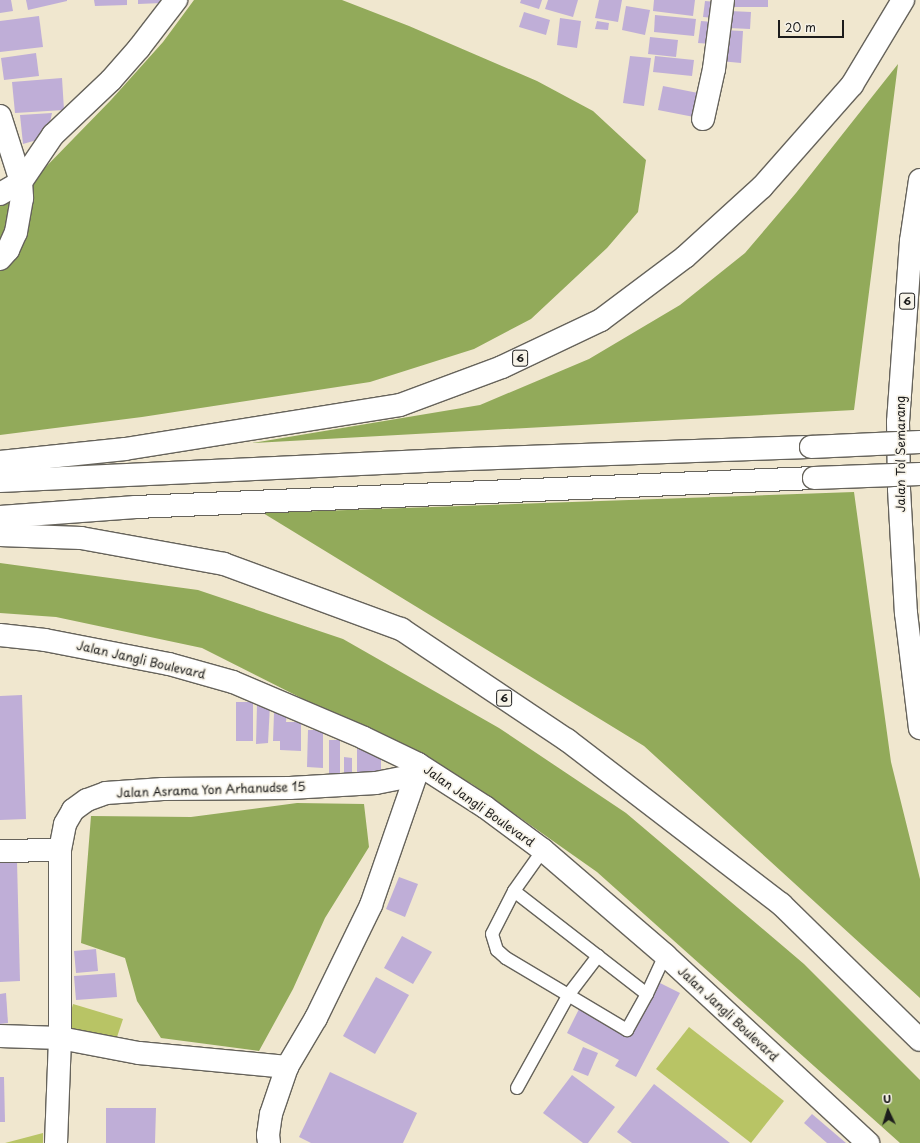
<!DOCTYPE html>
<html>
<head>
<meta charset="utf-8">
<style>
  body { margin:0 }
  #map { position:relative; width:920px; height:1143px; overflow:hidden; background:#f0e7cf; font-family:"Playpen Sans",sans-serif }
  div>[style] { position:absolute }
  [style*='--x'] { left:calc(var(--x)*1px); top:calc(var(--y)*1px); width:calc(var(--w)*1px); rotate:calc(var(--a)*1deg) }
  .green>* { inset:0; background:#b8c465 }
  .forest>* { inset:0; background:#92aa5a }
  .building>* { inset:0; background:#bfaed7 }
  .roads { filter:drop-shadow(1px 0 #66635b) drop-shadow(-1px 0 #66635b) drop-shadow(0 1px #66635b) drop-shadow(0 -1px #66635b) }
  .lane>* { height:12px; margin:-6px; padding:0 6px; transform-origin:6px; border-radius:6px; background:#fff }
  .street>* { height:22px; margin:-11px; padding:0 11px; transform-origin:11px; border-radius:11px; background:#fff }
  .secondary>* { height:22px; margin:-11px; padding:0 11px; transform-origin:11px; border-radius:11px; background:#fff }
  .highway>* { height:22px; margin:-11px; padding:0 11px; transform-origin:11px; border-radius:11px; background:#fff }
  .bridges { filter:drop-shadow(1px 0 #66635b) drop-shadow(-1px 0 #66635b) drop-shadow(0 1px #66635b) drop-shadow(0 -1px #66635b) }
  .highway-bridge>* { height:22px; margin:-11px; padding:0 11px; transform-origin:11px; border-radius:11px; background:#fff }
  span { translate:-50% -50%; white-space:nowrap; text-align:center; line-height:1.15; -webkit-text-stroke:3.5px #f7f3e8; paint-order:stroke }
  .shield-label span { padding:1px 3px; background:#f7f3e8; border:1px solid; border-radius:3px; -webkit-text-stroke-width:0 }
  .shield-label { font-size:11px; color:#1c1c1c; font-weight:700 }
  .street-label { font-size:12px; color:#1c1c1c }
  .north { position:absolute; left:868px; top:1091px; width:40px; height:40px; -webkit-text-stroke:3px #f7f3e8; paint-order:stroke; rotate:356deg; font-size:11px; font-weight:700; line-height:16px; text-align:center; color:#1c1c1c }
  .north::after { content:''; display:block; margin:auto; width:14px; height:18px; background:#1c1c1c; clip-path:polygon(50% 0,100% 100%,50% 72%,0 100%) }
  .scale { position:absolute; left:778px; top:20px; width:66px; height:18px; box-sizing:border-box; border:2px solid #1c1c1c; border-top:0; padding-left:5px; font-size:12px; line-height:14px; white-space:nowrap; color:#1c1c1c; -webkit-text-stroke:3px #f7f3e8; paint-order:stroke }
</style>
</head>
<body>
<div id="map">
  <div class="green">
    <i style="clip-path:polygon(73px 1004px,123px 1019px,115px 1043px,66px 1029px)"></i>
    <i style="clip-path:polygon(689px 1027px,784px 1101px,751px 1143px,656px 1069px)"></i>
    <i style="clip-path:polygon(43px 1133px,43px 1143px,5px 1143px)"></i>
  </div>
  <div class="forest">
    <i style="clip-path:polygon(194px 0,342px 0,409px 26px,537px 81px,593px 111px,646px 160px,638px 212px,607px 248px,531px 319px,474px 349px,370px 382px,142px 417px,0 435px,0 200px,36px 177px,111px 100px,163px 42px)"></i>
    <i style="clip-path:polygon(898px 64px,854px 410px,252px 443px,480px 405px,589px 359px,680px 305px,745px 253px,796px 193px)"></i>
    <i style="clip-path:polygon(854px 492px,891px 762px,920px 879px,920px 998px,644px 746px,263px 513px)"></i>
    <i style="clip-path:polygon(0 563px,198px 590px,343px 639px,499px 728px,626px 813px,804px 964px,920px 1080px,920px 1143px,900px 1143px,597px 872px,472px 784px,202px 648px,56px 617px,0 613px)"></i>
    <i style="clip-path:polygon(297px 803px,364px 804px,369px 847px,325px 918px,293px 989px,259px 1051px,161px 1038px,137px 1001px,125px 958px,81px 943px,91px 816px,191px 817px)"></i>
  </div>
  <div class="building">
    <i style="clip-path:polygon(0 0,11px 0,13px 11px,0 13px)"></i>
    <i style="clip-path:polygon(26px 0,67px 0,67px 1px,28px 10px)"></i>
    <i style="clip-path:polygon(94px 0,127px 0,127px 5px,95px 6px)"></i>
    <i style="clip-path:polygon(138px 0,162px 0,162px 3px,138px 4px)"></i>
    <i style="clip-path:polygon(521px 0,542px 0,539px 9px,520px 3px)"></i>
    <i style="clip-path:polygon(548px 0,578px 0,573px 17px,545px 9px)"></i>
    <i style="clip-path:polygon(599px 0,622px 0,618px 22px,595px 18px)"></i>
    <i style="clip-path:polygon(654px 0,695px 0,693px 16px,653px 11px)"></i>
    <i style="clip-path:polygon(726px 0,768px 0,768px 7px,726px 7px)"></i>
    <i style="clip-path:polygon(705px 1px,716px 2px,715px 18px,703px 17px)"></i>
    <i style="clip-path:polygon(626px 6px,650px 10px,645px 35px,622px 30px)"></i>
    <i style="clip-path:polygon(730px 11px,751px 12px,750px 29px,729px 28px)"></i>
    <i style="clip-path:polygon(524px 12px,550px 20px,546px 35px,519px 27px)"></i>
    <i style="clip-path:polygon(655px 15px,696px 19px,694px 36px,654px 32px)"></i>
    <i style="clip-path:polygon(39px 16px,43px 47px,0 52px,0 21px)"></i>
    <i style="clip-path:polygon(560px 18px,581px 21px,577px 48px,557px 45px)"></i>
    <i style="clip-path:polygon(597px 21px,609px 23px,608px 30px,595px 29px)"></i>
    <i style="clip-path:polygon(701px 21px,713px 22px,711px 44px,698px 43px)"></i>
    <i style="clip-path:polygon(722px 30px,743px 31px,741px 63px,720px 61px)"></i>
    <i style="clip-path:polygon(650px 37px,678px 40px,676px 57px,648px 54px)"></i>
    <i style="clip-path:polygon(36px 53px,39px 76px,4px 80px,1px 58px)"></i>
    <i style="clip-path:polygon(630px 56px,651px 58px,644px 106px,623px 103px)"></i>
    <i style="clip-path:polygon(655px 56px,694px 60px,692px 76px,653px 72px)"></i>
    <i style="clip-path:polygon(62px 78px,64px 110px,15px 113px,12px 82px)"></i>
    <i style="clip-path:polygon(663px 86px,698px 93px,694px 117px,658px 110px)"></i>
    <i style="clip-path:polygon(52px 113px,47px 137px,23px 144px,20px 115px)"></i>
    <i style="clip-path:polygon(22px 695px,26px 819px,0 820px,0 696px)"></i>
    <i style="clip-path:polygon(236px 702px,253px 702px,253px 741px,236px 741px)"></i>
    <i style="clip-path:polygon(257px 705px,270px 705px,268px 743px,256px 744px)"></i>
    <i style="clip-path:polygon(274px 713px,287px 713px,286px 722px,301px 722px,301px 751px,280px 750px,280px 741px,273px 741px)"></i>
    <i style="clip-path:polygon(308px 730px,323px 730px,323px 768px,307px 767px)"></i>
    <i style="clip-path:polygon(329px 740px,340px 740px,340px 775px,329px 774px)"></i>
    <i style="clip-path:polygon(357px 749px,381px 750px,381px 774px,357px 774px)"></i>
    <i style="clip-path:polygon(344px 757px,352px 758px,352px 773px,344px 773px)"></i>
    <i style="clip-path:polygon(0 861px,17px 861px,20px 981px,0 982px)"></i>
    <i style="clip-path:polygon(399px 877px,418px 884px,405px 917px,386px 909px)"></i>
    <i style="clip-path:polygon(402px 936px,432px 952px,413px 984px,384px 968px)"></i>
    <i style="clip-path:polygon(96px 949px,98px 971px,76px 973px,74px 951px)"></i>
    <i style="clip-path:polygon(115px 973px,117px 997px,76px 1000px,74px 976px)"></i>
    <i style="clip-path:polygon(376px 977px,409px 995px,375px 1054px,343px 1036px)"></i>
    <i style="clip-path:polygon(658px 982px,680px 993px,636px 1077px,615px 1066px,619px 1060px,567px 1033px,579px 1009px,631px 1035px)"></i>
    <i style="clip-path:polygon(6px 993px,8px 1023px,0 1024px,0 994px)"></i>
    <i style="clip-path:polygon(583px 1047px,598px 1053px,588px 1076px,573px 1070px)"></i>
    <i style="clip-path:polygon(330px 1072px,417px 1113px,403px 1143px,311px 1143px,299px 1137px)"></i>
    <i style="clip-path:polygon(572px 1075px,615px 1107px,588px 1143px,583px 1143px,543px 1113px)"></i>
    <i style="clip-path:polygon(0 1077px,4px 1077px,5px 1122px,0 1122px)"></i>
    <i style="clip-path:polygon(654px 1084px,730px 1143px,632px 1143px,617px 1132px)"></i>
    <i style="clip-path:polygon(106px 1108px,156px 1108px,155px 1143px,106px 1143px)"></i>
    <i style="clip-path:polygon(812px 1114px,846px 1143px,827px 1143px,804px 1123px)"></i>
  </div>
  <div class="roads">
    <div class="lane">
      <i style="--x:543;--y:850;--w:50;--a:125.3"></i>
      <i style="--x:514;--y:891;--w:48;--a:117.1"></i>
      <i style="--x:492;--y:934;--w:17;--a:73"></i>
      <i style="--x:497;--y:950;--w:12;--a:42"></i>
      <i style="--x:506;--y:958;--w:141;--a:30.8"></i>
      <i style="--x:627;--y:1030;--w:41;--a:-60.9"></i>
      <i style="--x:647;--y:994;--w:43;--a:-65.2"></i>
      <i style="--x:514;--y:891;--w:168;--a:37.8"></i>
      <i style="--x:517;--y:1088;--w:107;--a:-61"></i>
      <i style="--x:569;--y:994;--w:48;--a:-52.7"></i>
    </div>
    <div class="street">
      <i style="--x:703;--y:119;--w:51;--a:-77.6"></i>
      <i style="--x:714;--y:69;--w:70;--a:-82.6"></i>
      <i style="--x:0;--y:194;--w:24;--a:-30"></i>
      <i style="--x:21;--y:182;--w:57;--a:-55.8"></i>
      <i style="--x:53;--y:135;--w:80;--a:-43.5"></i>
      <i style="--x:111;--y:80;--w:43;--a:-48.8"></i>
      <i style="--x:139;--y:48;--w:61;--a:-52.4"></i>
      <i style="--x:0;--y:851;--w:60;--a:-1"></i>
      <i style="--x:0;--y:1036;--w:60;--a:1.9"></i>
      <i style="--x:60;--y:1038;--w:80;--a:10.8"></i>
      <i style="--x:139;--y:1053;--w:149;--a:5.4"></i>
      <i style="--x:56;--y:1143;--w:105;--a:-87.8"></i>
      <i style="--x:60;--y:1038;--w:188;--a:-90"></i>
      <i style="--x:60;--y:850;--w:26;--a:-79"></i>
      <i style="--x:65;--y:824;--w:16;--a:-60"></i>
      <i style="--x:73;--y:810;--w:17;--a:-36"></i>
      <i style="--x:87;--y:800;--w:20;--a:-20"></i>
      <i style="--x:106;--y:793;--w:57;--a:-4"></i>
      <i style="--x:163;--y:789;--w:127;--a:-0.5"></i>
      <i style="--x:290;--y:788;--w:86;--a:-3.3"></i>
      <i style="--x:376;--y:783;--w:41;--a:-11.3"></i>
      <i style="--x:269;--y:1143;--w:8;--a:-97"></i>
      <i style="--x:268;--y:1135;--w:21;--a:-82"></i>
      <i style="--x:271;--y:1114;--w:50;--a:-71.2"></i>
      <i style="--x:287;--y:1067;--w:57;--a:-59.4"></i>
      <i style="--x:316;--y:1018;--w:126;--a:-64"></i>
      <i style="--x:371;--y:905;--w:138;--a:-70.9"></i>
      <i style="--x:416;--y:775;--w:11;--a:-80"></i>
    </div>
    <div class="secondary">
      <i style="--x:0;--y:116;--w:69;--a:72.3"></i>
      <i style="--x:21;--y:182;--w:16;--a:86"></i>
      <i style="--x:22;--y:198;--w:35;--a:100"></i>
      <i style="--x:16;--y:232;--w:20;--a:114"></i>
      <i style="--x:8;--y:250;--w:12;--a:132"></i>
      <i style="--x:0;--y:635;--w:45;--a:6.3"></i>
      <i style="--x:45;--y:640;--w:126;--a:11"></i>
      <i style="--x:169;--y:664;--w:66;--a:15.7"></i>
      <i style="--x:233;--y:682;--w:142;--a:23.1"></i>
      <i style="--x:364;--y:738;--w:60;--a:25.7"></i>
      <i style="--x:418;--y:764;--w:80;--a:32.7"></i>
      <i style="--x:485;--y:807;--w:72;--a:36.6"></i>
      <i style="--x:543;--y:850;--w:161;--a:40.7"></i>
      <i style="--x:665;--y:955;--w:277;--a:42.8"></i>
    </div>
    <div class="highway">
      <i style="--x:920;--y:180;--w:62;--a:98.4"></i>
      <i style="--x:911;--y:241;--w:181;--a:94.1"></i>
      <i style="--x:898;--y:422;--w:67;--a:89.1"></i>
      <i style="--x:899;--y:489;--w:124;--a:86.8"></i>
      <i style="--x:906;--y:613;--w:116;--a:83.1"></i>
      <i style="--x:0;--y:462;--w:126;--a:-5.9"></i>
      <i style="--x:125;--y:449;--w:278;--a:-9.1"></i>
      <i style="--x:400;--y:405;--w:109;--a:-20.4"></i>
      <i style="--x:502;--y:367;--w:110;--a:-25.4"></i>
      <i style="--x:601;--y:320;--w:105;--a:-36.9"></i>
      <i style="--x:685;--y:257;--w:104;--a:-42.3"></i>
      <i style="--x:762;--y:187;--w:136;--a:-48.6"></i>
      <i style="--x:852;--y:85;--w:99;--a:-59"></i>
      <i style="--x:0;--y:481;--w:467;--a:-2.7"></i>
      <i style="--x:466;--y:459;--w:345;--a:-2"></i>
      <i style="--x:0;--y:517;--w:136;--a:-4.2"></i>
      <i style="--x:136;--y:507;--w:679;--a:-2.45"></i>
      <i style="--x:0;--y:535;--w:81;--a:2.1"></i>
      <i style="--x:81;--y:538;--w:145;--a:10.3"></i>
      <i style="--x:224;--y:564;--w:189;--a:20.2"></i>
      <i style="--x:401;--y:629;--w:200;--a:33.8"></i>
      <i style="--x:567;--y:740;--w:270;--a:37.5"></i>
      <i style="--x:781;--y:904;--w:194;--a:44.4"></i>
    </div>
  </div>
  <div class="bridges">
    <div class="highway-bridge">
      <i style="--x:811;--y:447;--w:109;--a:-2.6"></i>
      <i style="--x:814;--y:478;--w:106;--a:-2.2"></i>
    </div>
  </div>
  <div class="shield-label">
    <span style="left:907px;top:301px">6</span>
    <span style="left:520px;top:358px">6</span>
    <span style="left:504px;top:698px">6</span>
  </div>
  <div class="street-label">
    <span style="left:901px;top:454px;rotate:-90deg">Jalan Tol Semarang</span>
    <span style="left:141px;top:660px;rotate:13deg">Jalan Jangli Boulevard</span>
    <span style="left:211px;top:790px;rotate:-2deg">Jalan Asrama Yon Arhanudse 15</span>
    <span style="left:479px;top:806px;rotate:35deg">Jalan Jangli Boulevard</span>
    <span style="left:728px;top:1014px;rotate:43deg">Jalan Jangli Boulevard</span>
  </div>
  <div class="north">U</div>
  <div class="scale">20 m</div>
</div>
</body>
</html>
